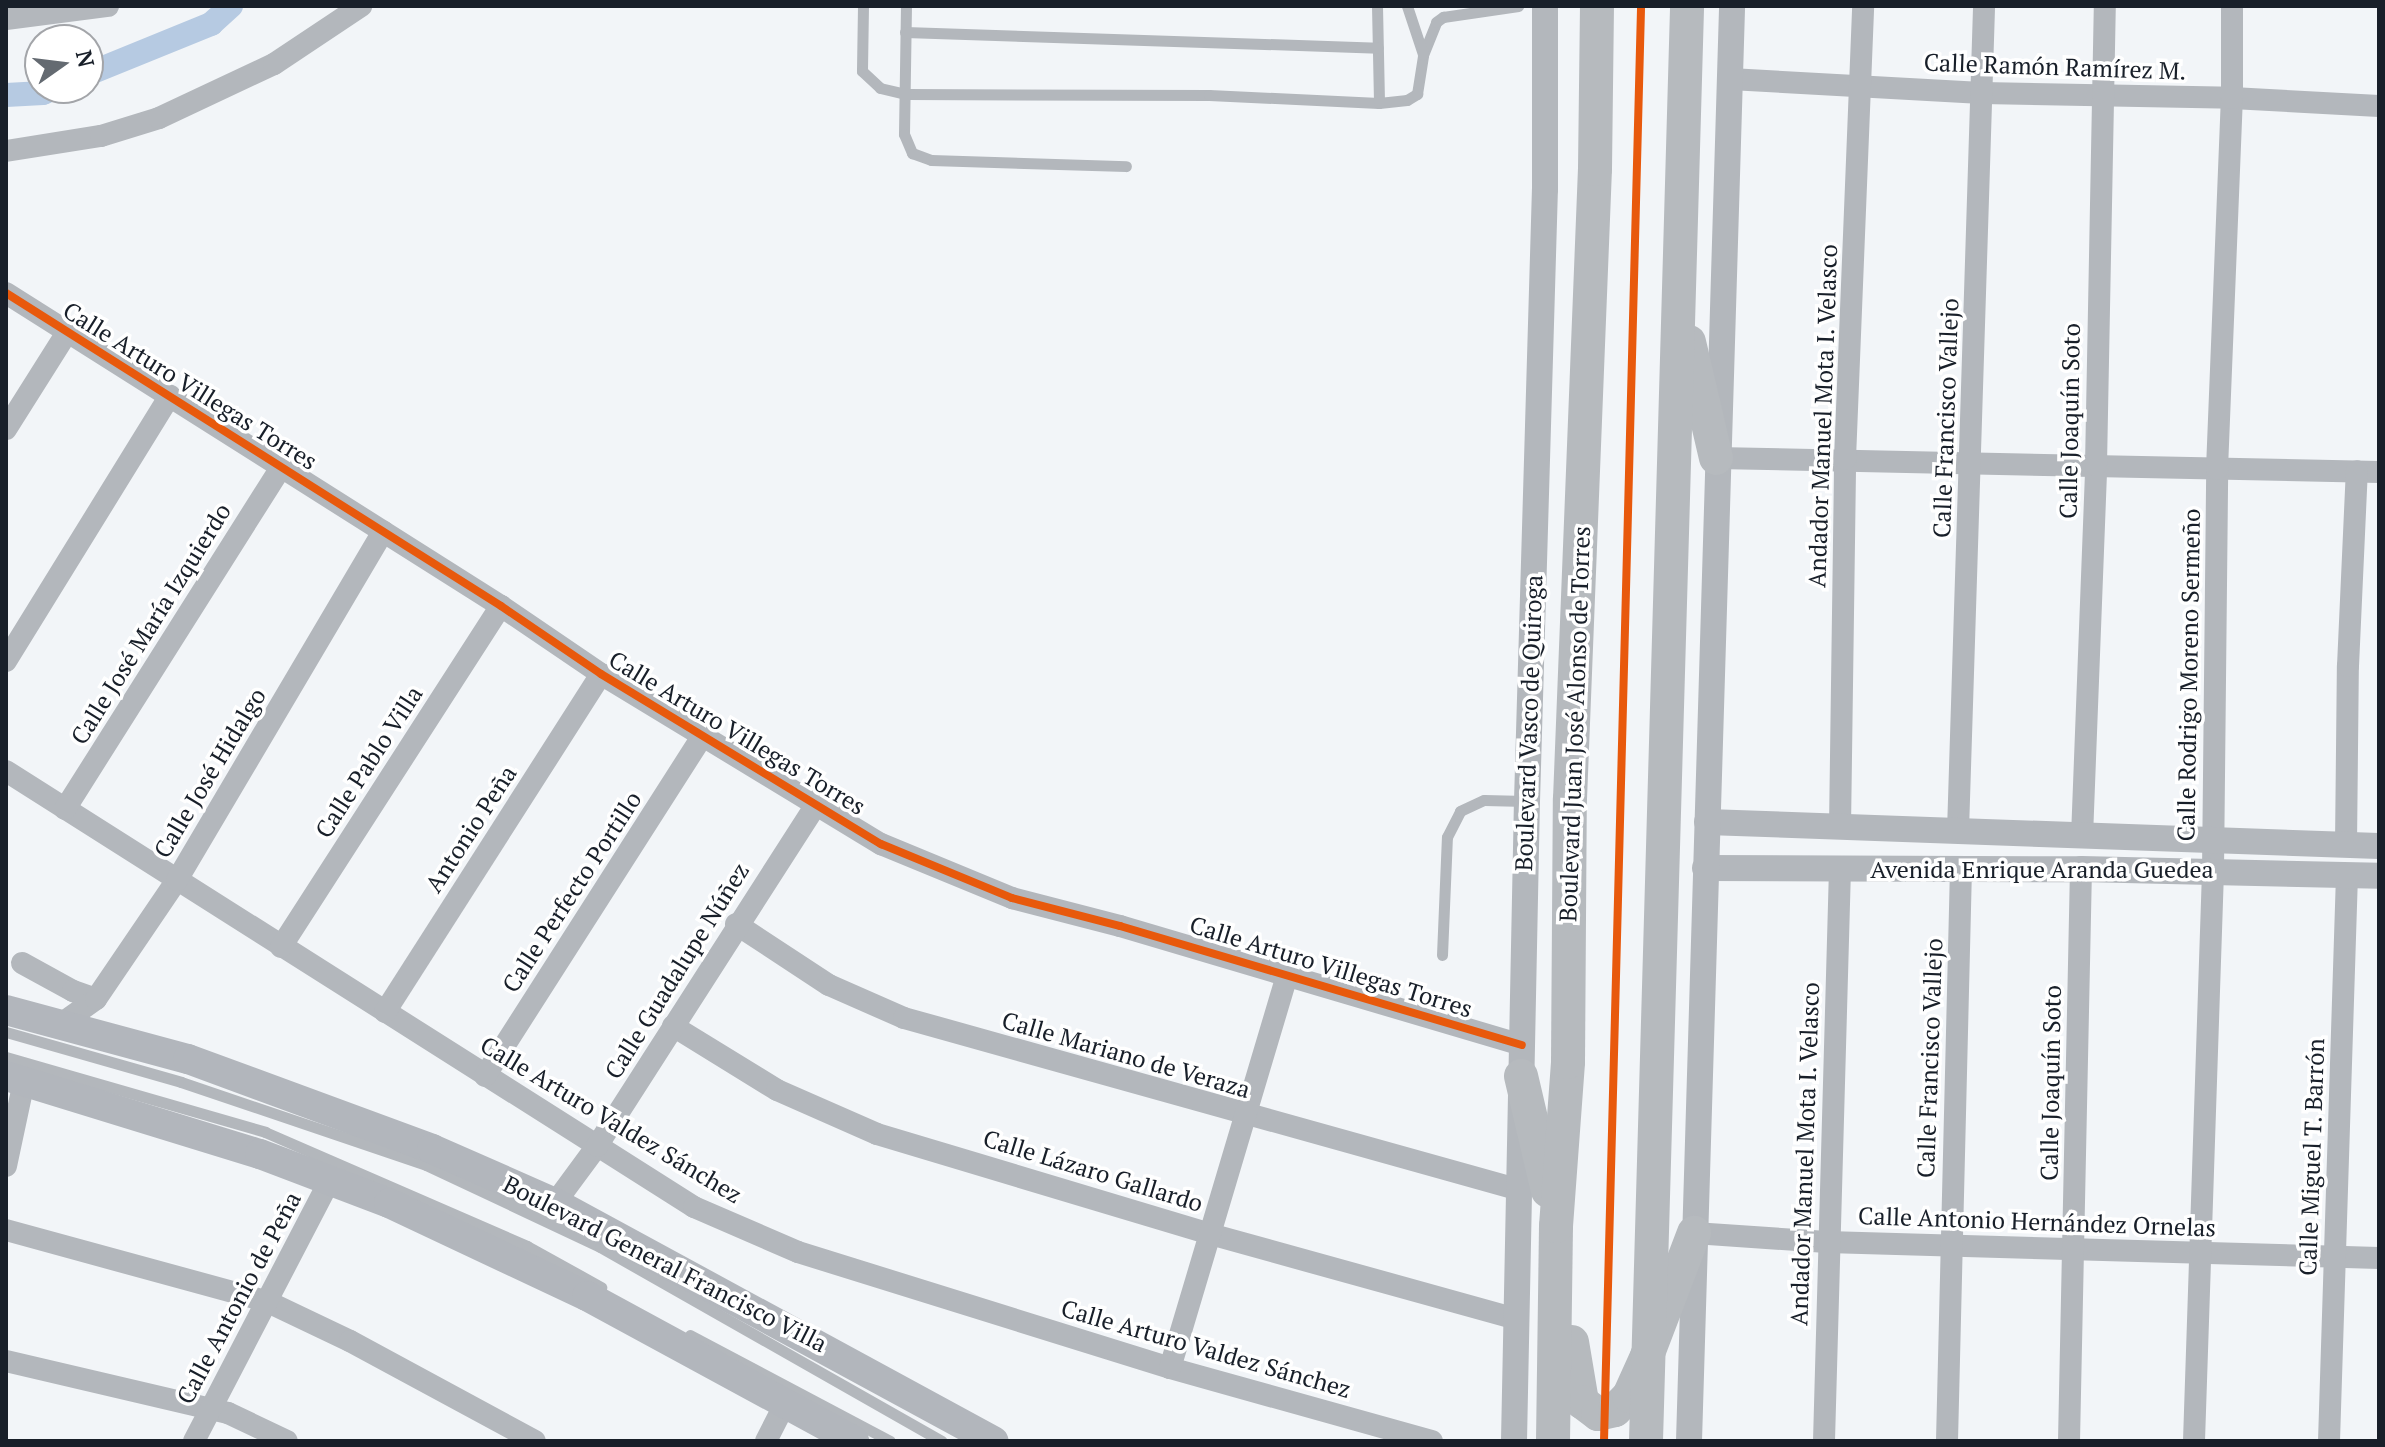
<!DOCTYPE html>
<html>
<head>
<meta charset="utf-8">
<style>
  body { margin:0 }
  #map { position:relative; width:2385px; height:1447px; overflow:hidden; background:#f2f5f8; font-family:"PT Serif",serif }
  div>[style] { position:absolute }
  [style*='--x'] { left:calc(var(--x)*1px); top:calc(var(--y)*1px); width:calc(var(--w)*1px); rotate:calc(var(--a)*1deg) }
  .canal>* { height:24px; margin:-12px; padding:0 12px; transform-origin:12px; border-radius:12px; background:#b6cae2 }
  .service>* { height:11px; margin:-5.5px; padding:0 5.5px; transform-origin:5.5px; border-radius:5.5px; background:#b3b7bc }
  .minor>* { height:22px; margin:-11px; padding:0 11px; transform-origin:11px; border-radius:11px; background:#b3b7bc }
  .tertiary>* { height:26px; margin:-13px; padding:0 13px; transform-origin:13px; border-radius:13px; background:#b3b7bc }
  .secondary>* { height:30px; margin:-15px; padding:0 15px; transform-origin:15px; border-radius:15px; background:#b2b6bc }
  .primary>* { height:34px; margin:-17px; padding:0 17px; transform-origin:17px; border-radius:17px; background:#b6babe }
  .cycleway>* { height:8px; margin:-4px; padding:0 4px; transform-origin:4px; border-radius:4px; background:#e8590c }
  span { translate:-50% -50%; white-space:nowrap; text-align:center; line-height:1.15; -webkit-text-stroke:7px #fff; paint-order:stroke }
  .street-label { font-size:24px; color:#181f29 }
  .frame { position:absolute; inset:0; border:8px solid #181f29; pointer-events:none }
  .north { position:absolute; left:24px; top:24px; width:80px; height:80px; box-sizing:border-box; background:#fff; border:2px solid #a3a5a9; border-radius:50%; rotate:76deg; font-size:22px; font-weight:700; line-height:32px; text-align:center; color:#181f29 }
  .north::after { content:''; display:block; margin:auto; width:28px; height:36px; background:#646a71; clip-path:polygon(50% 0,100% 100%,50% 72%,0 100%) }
</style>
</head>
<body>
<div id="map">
  <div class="canal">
    <i style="--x:88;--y:74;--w:133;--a:-22.1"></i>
    <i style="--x:211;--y:24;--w:27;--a:-42"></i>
    <i style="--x:6;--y:95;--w:37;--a:-3"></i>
    <i style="--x:43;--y:93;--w:12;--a:-24"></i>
  </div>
  <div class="service">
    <i style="--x:863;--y:6;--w:65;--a:90.9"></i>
    <i style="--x:862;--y:71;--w:25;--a:43"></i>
    <i style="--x:880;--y:88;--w:28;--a:13"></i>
    <i style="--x:907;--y:94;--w:302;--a:0.2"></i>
    <i style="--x:1209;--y:95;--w:170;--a:2.7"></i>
    <i style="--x:1379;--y:103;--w:28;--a:-6"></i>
    <i style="--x:1407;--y:100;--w:12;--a:-31"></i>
    <i style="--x:1417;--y:94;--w:39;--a:-81"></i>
    <i style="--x:1423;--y:55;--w:35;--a:-68"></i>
    <i style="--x:1436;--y:22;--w:9;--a:-36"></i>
    <i style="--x:1443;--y:17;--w:76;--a:-8.3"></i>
    <i style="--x:906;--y:6;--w:128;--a:90.9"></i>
    <i style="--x:904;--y:134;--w:21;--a:67"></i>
    <i style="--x:912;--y:153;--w:20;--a:20"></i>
    <i style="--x:931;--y:160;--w:195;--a:1.8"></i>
    <i style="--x:1377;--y:6;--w:97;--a:88.8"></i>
    <i style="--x:1407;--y:6;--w:51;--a:71.6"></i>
    <i style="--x:905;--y:32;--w:473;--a:1.9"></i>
    <i style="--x:1442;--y:955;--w:118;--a:-87.6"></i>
    <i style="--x:1447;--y:837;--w:29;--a:-63"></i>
    <i style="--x:1460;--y:811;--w:26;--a:-25"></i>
    <i style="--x:1484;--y:800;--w:42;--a:1.4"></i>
    <i style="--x:6;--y:1032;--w:182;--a:15.9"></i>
    <i style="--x:181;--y:1082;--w:259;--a:18.7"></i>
    <i style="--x:426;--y:1165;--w:192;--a:25.2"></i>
    <i style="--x:600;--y:1247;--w:393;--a:29.6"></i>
    <i style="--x:6;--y:1057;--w:270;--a:16.1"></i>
    <i style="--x:265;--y:1132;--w:286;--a:23.5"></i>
    <i style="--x:527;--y:1246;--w:85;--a:29"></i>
    <i style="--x:690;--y:1335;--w:226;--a:27.9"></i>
  </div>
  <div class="minor">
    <i style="--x:6;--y:19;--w:103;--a:-7.3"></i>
    <i style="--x:1730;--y:79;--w:252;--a:3.2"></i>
    <i style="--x:1982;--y:93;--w:250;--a:1.1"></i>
    <i style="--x:2232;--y:98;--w:147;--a:3.1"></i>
    <i style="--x:6;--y:151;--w:96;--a:-9"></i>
    <i style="--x:101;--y:136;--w:61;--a:-17.2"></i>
    <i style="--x:159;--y:118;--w:127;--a:-25.2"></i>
    <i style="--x:274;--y:64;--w:105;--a:-33.7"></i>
    <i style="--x:6;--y:293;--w:586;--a:32.31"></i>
    <i style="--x:501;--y:606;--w:121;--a:34.2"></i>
    <i style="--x:601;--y:674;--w:328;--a:31.3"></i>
    <i style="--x:881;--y:844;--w:142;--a:22.4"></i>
    <i style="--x:1012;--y:898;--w:112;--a:14.5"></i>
    <i style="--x:1120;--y:926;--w:419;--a:16.5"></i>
    <i style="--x:6;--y:429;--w:116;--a:-57.7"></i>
    <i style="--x:1716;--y:458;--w:663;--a:1.21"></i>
    <i style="--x:6;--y:661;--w:312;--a:-58.3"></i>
    <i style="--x:6;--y:771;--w:815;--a:32.36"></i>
    <i style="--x:694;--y:1207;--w:113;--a:23.4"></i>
    <i style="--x:798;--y:1252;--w:390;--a:17.3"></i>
    <i style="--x:1170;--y:1368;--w:272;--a:15.6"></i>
    <i style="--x:65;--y:809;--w:404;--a:-57.7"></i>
    <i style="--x:1840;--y:828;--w:369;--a:-89.2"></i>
    <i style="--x:1845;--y:459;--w:453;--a:-87.7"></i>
    <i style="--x:1958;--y:831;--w:825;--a:-88.19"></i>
    <i style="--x:2082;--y:837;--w:372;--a:-87.8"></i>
    <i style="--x:2096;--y:465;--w:459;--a:-88.9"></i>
    <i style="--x:2346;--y:845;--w:179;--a:-89.4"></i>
    <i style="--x:2348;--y:666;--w:195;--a:-87.4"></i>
    <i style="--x:736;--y:924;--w:111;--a:33.3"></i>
    <i style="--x:829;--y:985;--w:82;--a:23.7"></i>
    <i style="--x:904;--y:1018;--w:640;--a:15.6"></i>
    <i style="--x:281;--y:947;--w:406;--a:-57.2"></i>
    <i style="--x:22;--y:963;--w:58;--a:28.8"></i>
    <i style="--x:73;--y:991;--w:24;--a:19"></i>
    <i style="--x:385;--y:1012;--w:401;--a:-57.4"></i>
    <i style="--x:61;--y:1024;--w:43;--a:-35.5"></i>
    <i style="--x:96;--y:999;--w:144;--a:-55.8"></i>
    <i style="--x:177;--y:880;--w:405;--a:-59.4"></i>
    <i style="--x:673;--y:1026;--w:122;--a:31.6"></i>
    <i style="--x:777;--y:1090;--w:109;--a:23.7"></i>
    <i style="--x:877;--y:1134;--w:348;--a:16.7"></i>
    <i style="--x:1210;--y:1234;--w:319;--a:15.5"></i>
    <i style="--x:485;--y:1076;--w:403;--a:-57.4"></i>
    <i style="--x:6;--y:1166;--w:87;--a:-78"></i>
    <i style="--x:555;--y:1203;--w:71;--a:-53.6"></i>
    <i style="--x:597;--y:1146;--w:404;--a:-57.3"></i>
    <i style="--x:6;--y:1230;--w:270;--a:15.3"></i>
    <i style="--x:266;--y:1301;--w:93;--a:25.5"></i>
    <i style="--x:350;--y:1341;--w:210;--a:28.4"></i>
    <i style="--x:1694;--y:1233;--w:133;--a:3.9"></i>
    <i style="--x:1827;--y:1242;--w:552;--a:1.66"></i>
    <i style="--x:6;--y:1361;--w:228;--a:13.2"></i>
    <i style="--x:228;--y:1413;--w:65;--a:25.4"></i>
    <i style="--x:1170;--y:1368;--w:410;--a:-73.4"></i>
    <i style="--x:194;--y:1441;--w:294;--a:-62.5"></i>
    <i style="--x:766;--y:1441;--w:39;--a:-63"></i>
    <i style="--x:1824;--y:1441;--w:572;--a:-88.4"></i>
    <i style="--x:1947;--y:1441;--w:572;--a:-88.6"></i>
    <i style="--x:2069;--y:1441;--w:572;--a:-88.8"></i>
    <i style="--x:2194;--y:1441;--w:570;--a:-88.09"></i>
    <i style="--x:2213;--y:871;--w:402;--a:-89.4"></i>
    <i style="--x:2217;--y:469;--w:371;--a:-87.7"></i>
    <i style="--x:2232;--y:98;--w:92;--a:-90"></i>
    <i style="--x:2329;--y:1441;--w:566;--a:-88.18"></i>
  </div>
  <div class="tertiary">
    <i style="--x:1707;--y:822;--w:672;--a:2.05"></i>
    <i style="--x:1705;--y:868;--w:376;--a:0.2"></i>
    <i style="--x:2081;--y:869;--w:298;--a:1.3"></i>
    <i style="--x:1514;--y:1441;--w:640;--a:-88.84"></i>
    <i style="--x:1527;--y:801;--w:612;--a:-88.32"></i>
    <i style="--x:1545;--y:189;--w:183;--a:-90"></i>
    <i style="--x:1689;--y:1441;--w:1436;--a:-88.28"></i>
  </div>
  <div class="secondary">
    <i style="--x:6;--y:1010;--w:188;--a:15.1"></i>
    <i style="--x:188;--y:1059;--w:260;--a:20.2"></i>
    <i style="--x:432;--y:1149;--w:134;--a:23.7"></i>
    <i style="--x:555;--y:1203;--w:499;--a:28.5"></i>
    <i style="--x:6;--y:1076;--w:266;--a:17.1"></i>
    <i style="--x:260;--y:1154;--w:138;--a:20.8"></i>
    <i style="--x:389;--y:1203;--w:219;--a:25.2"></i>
    <i style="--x:587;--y:1296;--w:304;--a:28.5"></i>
  </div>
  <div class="primary">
    <i style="--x:1689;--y:342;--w:119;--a:76.9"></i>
    <i style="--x:1521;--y:1076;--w:118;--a:76.8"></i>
    <i style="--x:1572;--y:1342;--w:61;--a:80.5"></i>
    <i style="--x:1582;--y:1402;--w:20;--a:37"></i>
    <i style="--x:1598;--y:1414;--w:17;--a:-13"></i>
    <i style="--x:1615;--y:1410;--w:20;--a:-45"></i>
    <i style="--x:1629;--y:1396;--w:44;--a:-65.8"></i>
    <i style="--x:1647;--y:1356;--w:132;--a:-69.1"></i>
    <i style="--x:1553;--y:1441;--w:215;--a:-89.2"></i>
    <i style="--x:1556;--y:1226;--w:164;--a:-85.8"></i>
    <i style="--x:1568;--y:1062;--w:263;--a:-89.6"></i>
    <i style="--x:1570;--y:799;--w:630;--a:-87.73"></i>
    <i style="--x:1595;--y:169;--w:163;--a:-89.3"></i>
    <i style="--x:1646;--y:1441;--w:1436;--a:-88.36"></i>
  </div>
  <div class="cycleway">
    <i style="--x:6;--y:293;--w:586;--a:32.31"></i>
    <i style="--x:501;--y:606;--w:121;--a:34.2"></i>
    <i style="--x:601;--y:674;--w:328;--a:31.3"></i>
    <i style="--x:881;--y:844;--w:142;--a:22.4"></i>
    <i style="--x:1012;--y:898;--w:112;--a:14.5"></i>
    <i style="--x:1120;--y:926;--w:419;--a:16.5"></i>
    <i style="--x:1604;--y:1441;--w:1435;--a:-88.52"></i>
  </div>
  <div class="street-label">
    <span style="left:2055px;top:67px;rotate:2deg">Calle Ramón Ramírez M.</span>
    <span style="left:190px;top:386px;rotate:32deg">Calle Arturo Villegas Torres</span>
    <span style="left:1823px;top:416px;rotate:-88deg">Andador Manuel Mota I. Velasco</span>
    <span style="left:1946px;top:418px;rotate:-88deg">Calle Francisco Vallejo</span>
    <span style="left:2070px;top:421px;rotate:-89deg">Calle Joaquín Soto</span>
    <span style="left:151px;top:624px;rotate:-58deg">Calle José María Izquierdo</span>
    <span style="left:2189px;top:675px;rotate:-89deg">Calle Rodrigo Moreno Sermeño</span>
    <span style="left:1529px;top:723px;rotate:-88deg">Boulevard Vasco de Quiroga</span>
    <span style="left:1575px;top:724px;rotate:-88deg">Boulevard Juan José Alonso de Torres</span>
    <span style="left:737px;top:733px;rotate:31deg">Calle Arturo Villegas Torres</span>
    <span style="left:369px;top:762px;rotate:-57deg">Calle Pablo Villa</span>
    <span style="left:210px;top:773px;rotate:-59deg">Calle José Hidalgo</span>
    <span style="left:471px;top:829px;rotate:-57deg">Antonio Peña</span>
    <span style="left:2042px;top:870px">Avenida Enrique Aranda Guedea</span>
    <span style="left:572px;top:892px;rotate:-57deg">Calle Perfecto Portillo</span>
    <span style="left:1331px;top:967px;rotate:17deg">Calle Arturo Villegas Torres</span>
    <span style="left:677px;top:971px;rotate:-58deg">Calle Guadalupe Núñez</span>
    <span style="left:1126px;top:1055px;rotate:16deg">Calle Mariano de Veraza</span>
    <span style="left:1930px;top:1058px;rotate:-88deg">Calle Francisco Vallejo</span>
    <span style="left:2051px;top:1083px;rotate:-89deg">Calle Joaquín Soto</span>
    <span style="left:611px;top:1120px;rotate:31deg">Calle Arturo Valdez Sánchez</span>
    <span style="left:1805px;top:1154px;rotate:-88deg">Andador Manuel Mota I. Velasco</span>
    <span style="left:2312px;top:1157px;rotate:-88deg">Calle Miguel T. Barrón</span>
    <span style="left:1093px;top:1171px;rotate:17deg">Calle Lázaro Gallardo</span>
    <span style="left:2037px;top:1222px;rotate:2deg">Calle Antonio Hernández Ornelas</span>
    <span style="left:665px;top:1264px;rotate:27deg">Boulevard General Francisco Villa</span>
    <span style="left:239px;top:1298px;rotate:-62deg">Calle Antonio de Peña</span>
    <span style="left:1206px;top:1349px;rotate:16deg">Calle Arturo Valdez Sánchez</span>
  </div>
  <div class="frame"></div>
  <div class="north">N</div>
</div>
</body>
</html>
